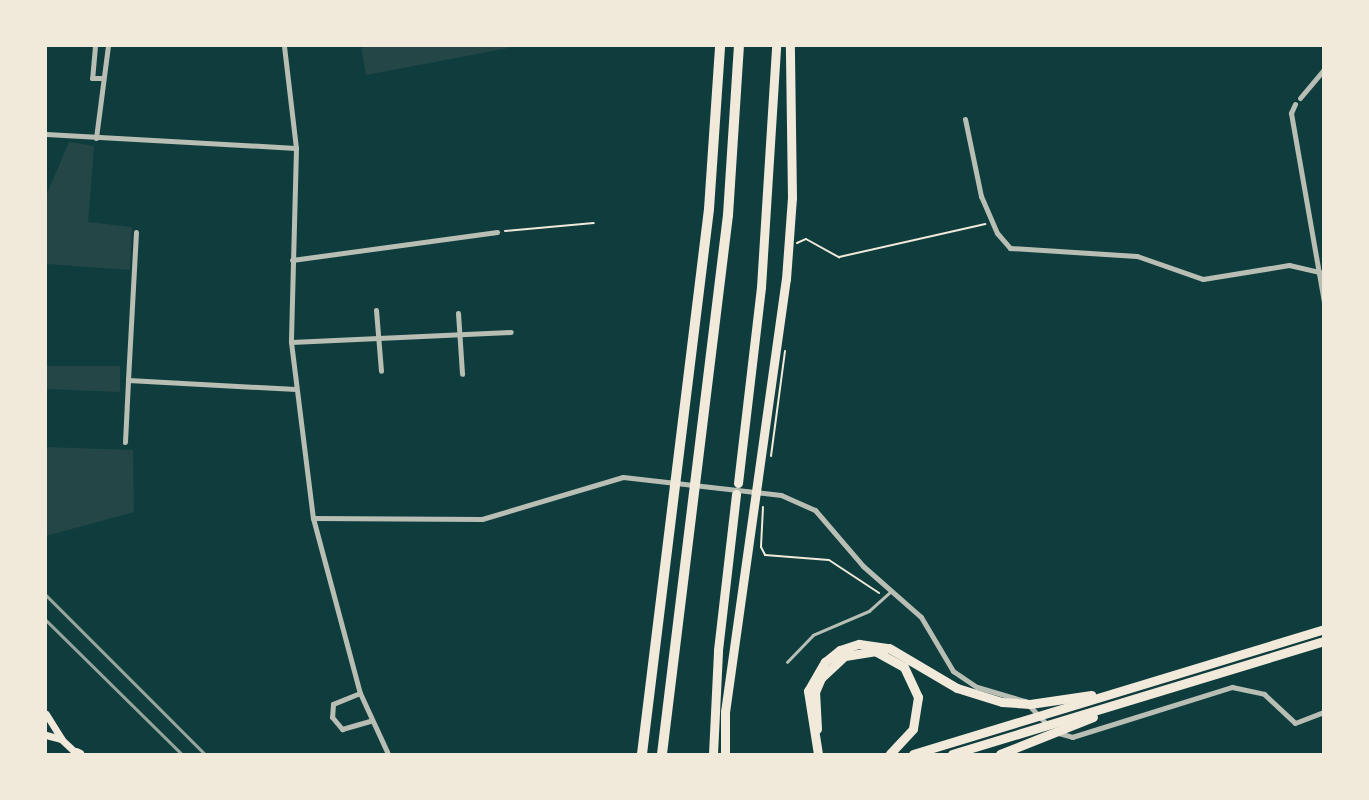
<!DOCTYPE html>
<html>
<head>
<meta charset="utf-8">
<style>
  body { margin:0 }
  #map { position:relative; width:1369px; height:800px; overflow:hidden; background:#0f3d3e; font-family:"Source Serif 4",serif }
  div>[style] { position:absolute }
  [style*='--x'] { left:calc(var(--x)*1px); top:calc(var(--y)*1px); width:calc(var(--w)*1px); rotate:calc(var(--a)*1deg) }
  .green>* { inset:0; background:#244646 }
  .path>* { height:2px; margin:-1px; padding:0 1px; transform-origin:1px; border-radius:1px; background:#f1e9da }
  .service>* { height:2.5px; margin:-1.25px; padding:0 1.25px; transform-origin:1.25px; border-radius:1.25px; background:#b8beb3 }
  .minor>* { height:5px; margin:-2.5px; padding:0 2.5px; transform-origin:2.5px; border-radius:2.5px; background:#b8beb3 }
  .secondary>* { height:7px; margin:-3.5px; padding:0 3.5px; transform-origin:3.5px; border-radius:3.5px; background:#f1e9da }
  .trunk>* { height:9px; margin:-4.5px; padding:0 4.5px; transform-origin:4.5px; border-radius:4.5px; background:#f1e9da }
  .motorway>* { height:10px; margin:-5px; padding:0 5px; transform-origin:5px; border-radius:5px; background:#f1e9da }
  .rail>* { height:2.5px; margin:-1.25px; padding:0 1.25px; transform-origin:1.25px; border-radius:1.25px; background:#97a49c }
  span { translate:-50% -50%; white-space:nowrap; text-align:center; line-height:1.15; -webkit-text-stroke:7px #f1e9da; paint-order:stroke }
  .frame { position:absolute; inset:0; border:47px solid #f1e9da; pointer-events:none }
</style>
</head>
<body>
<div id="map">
  <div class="green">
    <i style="clip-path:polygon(361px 46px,519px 46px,366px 75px)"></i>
    <i style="clip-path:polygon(69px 142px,94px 146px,88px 222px,132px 227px,130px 270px,47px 264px,46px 273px,46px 196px)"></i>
    <i style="clip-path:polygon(46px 366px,120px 366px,120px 392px,46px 389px)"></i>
    <i style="clip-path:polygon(46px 447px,133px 450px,134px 512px,46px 536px)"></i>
  </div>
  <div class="path">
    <i style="--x:505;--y:231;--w:89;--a:-5.1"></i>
    <i style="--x:797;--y:243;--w:10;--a:-24"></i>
    <i style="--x:806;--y:239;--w:38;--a:29"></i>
    <i style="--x:839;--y:257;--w:150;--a:-12.7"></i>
    <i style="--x:771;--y:456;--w:106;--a:-82.4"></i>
    <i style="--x:763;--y:507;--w:40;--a:92.9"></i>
    <i style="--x:761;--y:547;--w:9;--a:63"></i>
    <i style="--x:765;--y:555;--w:64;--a:4.5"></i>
    <i style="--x:829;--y:560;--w:60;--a:33.4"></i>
  </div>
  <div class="service">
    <i style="--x:787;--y:662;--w:37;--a:-46"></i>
    <i style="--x:813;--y:635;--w:61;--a:-23.2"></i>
    <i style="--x:869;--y:611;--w:28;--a:-42"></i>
  </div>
  <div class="minor">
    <i style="--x:95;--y:46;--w:32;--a:95"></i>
    <i style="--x:92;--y:78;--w:11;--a:0"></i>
    <i style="--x:284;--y:46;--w:103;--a:83.3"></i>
    <i style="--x:296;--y:148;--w:194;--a:91.5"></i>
    <i style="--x:291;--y:342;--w:177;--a:82.9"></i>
    <i style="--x:313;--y:518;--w:181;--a:75"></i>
    <i style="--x:360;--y:693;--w:67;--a:65.3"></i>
    <i style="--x:1300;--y:98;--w:38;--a:-50"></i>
    <i style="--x:1295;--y:104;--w:10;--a:114"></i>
    <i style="--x:1291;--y:113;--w:193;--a:80.1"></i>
    <i style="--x:965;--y:119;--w:79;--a:78.3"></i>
    <i style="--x:981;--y:196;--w:40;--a:66.6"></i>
    <i style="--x:997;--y:233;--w:20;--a:49"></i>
    <i style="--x:1010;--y:248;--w:127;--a:3.6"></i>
    <i style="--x:1137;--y:256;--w:70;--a:19.2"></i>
    <i style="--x:1203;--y:279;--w:87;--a:-9.2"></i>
    <i style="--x:1289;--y:265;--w:36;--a:13"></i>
    <i style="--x:46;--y:134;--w:250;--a:3.2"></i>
    <i style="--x:96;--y:138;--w:93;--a:-82.6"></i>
    <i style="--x:136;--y:232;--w:148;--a:93.1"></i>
    <i style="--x:128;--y:380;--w:168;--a:3.1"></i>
    <i style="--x:292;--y:260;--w:207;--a:-7.8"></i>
    <i style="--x:376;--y:310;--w:61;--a:85.3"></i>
    <i style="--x:458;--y:313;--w:61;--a:86.2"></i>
    <i style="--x:291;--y:342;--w:220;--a:-2.6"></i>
    <i style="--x:125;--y:442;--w:62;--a:-87.2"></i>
    <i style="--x:313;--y:518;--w:169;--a:0.3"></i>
    <i style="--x:482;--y:519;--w:147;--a:-16.6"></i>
    <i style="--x:623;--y:477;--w:159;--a:6.5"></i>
    <i style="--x:781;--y:495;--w:37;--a:24"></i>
    <i style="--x:815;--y:510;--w:74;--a:49.4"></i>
    <i style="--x:863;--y:566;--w:77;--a:41.3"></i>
    <i style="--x:921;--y:617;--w:63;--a:59.3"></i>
    <i style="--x:953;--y:671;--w:29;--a:34"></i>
    <i style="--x:977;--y:687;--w:50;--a:16.3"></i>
    <i style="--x:1025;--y:701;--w:33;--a:47"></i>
    <i style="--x:360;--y:693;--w:29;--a:158"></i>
    <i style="--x:333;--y:704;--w:13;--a:94"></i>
    <i style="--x:332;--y:717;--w:16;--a:50"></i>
    <i style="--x:342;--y:729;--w:29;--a:-16"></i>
    <i style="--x:1055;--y:732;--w:18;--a:16"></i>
    <i style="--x:1072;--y:737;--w:168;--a:-17.4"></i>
    <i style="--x:1232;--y:687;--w:33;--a:12"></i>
    <i style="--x:1264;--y:694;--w:42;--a:43.1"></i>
    <i style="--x:1295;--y:723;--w:31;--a:-21"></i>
  </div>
  <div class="secondary">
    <i style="--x:46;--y:714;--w:28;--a:58"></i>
    <i style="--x:46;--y:735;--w:16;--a:15"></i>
    <i style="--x:61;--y:739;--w:22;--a:43"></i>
  </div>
  <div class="trunk">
    <i style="--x:738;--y:483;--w:197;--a:-83.3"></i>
    <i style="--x:761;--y:287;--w:241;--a:-86.4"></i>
    <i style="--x:817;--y:729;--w:37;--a:-93"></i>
    <i style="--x:815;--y:692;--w:15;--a:-67"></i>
    <i style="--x:821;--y:678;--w:33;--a:-43"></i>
    <i style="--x:845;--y:656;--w:30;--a:-9"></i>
    <i style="--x:875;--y:651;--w:33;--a:29"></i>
    <i style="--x:904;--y:667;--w:33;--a:65"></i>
    <i style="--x:918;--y:697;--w:32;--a:99"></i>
    <i style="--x:913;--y:729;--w:34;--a:133"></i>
    <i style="--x:76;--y:752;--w:4;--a:27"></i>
    <i style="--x:713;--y:754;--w:104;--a:-87.2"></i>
    <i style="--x:718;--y:650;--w:157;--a:-83.4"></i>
    <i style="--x:725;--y:754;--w:42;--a:-90"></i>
    <i style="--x:725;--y:712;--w:437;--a:-82"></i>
    <i style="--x:786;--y:279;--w:81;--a:-85.8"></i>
    <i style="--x:792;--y:198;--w:152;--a:-90.8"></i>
    <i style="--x:818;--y:754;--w:64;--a:-99"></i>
    <i style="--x:808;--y:691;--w:34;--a:-60"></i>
    <i style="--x:825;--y:662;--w:19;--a:-39"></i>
    <i style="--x:840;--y:650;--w:20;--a:-18"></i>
    <i style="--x:859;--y:644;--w:30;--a:8"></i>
    <i style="--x:889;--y:648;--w:79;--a:30.5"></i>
    <i style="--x:957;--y:688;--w:47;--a:17.3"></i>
    <i style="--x:1002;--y:702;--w:28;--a:4"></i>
    <i style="--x:1030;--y:704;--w:62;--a:-8.4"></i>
    <i style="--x:913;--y:754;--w:430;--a:-16.9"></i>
    <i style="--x:952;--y:754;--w:389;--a:-16.9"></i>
    <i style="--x:1000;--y:754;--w:100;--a:-21.7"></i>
  </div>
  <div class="motorway">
    <i style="--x:642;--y:754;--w:549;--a:-82.99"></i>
    <i style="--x:709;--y:209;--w:163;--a:-86.1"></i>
    <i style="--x:662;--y:754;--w:543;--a:-83.02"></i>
    <i style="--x:728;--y:215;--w:169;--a:-86.3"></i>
  </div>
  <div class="rail">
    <i style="--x:46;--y:595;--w:225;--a:45"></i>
    <i style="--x:46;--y:620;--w:191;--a:44.6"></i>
  </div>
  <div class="frame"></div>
</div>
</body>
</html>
